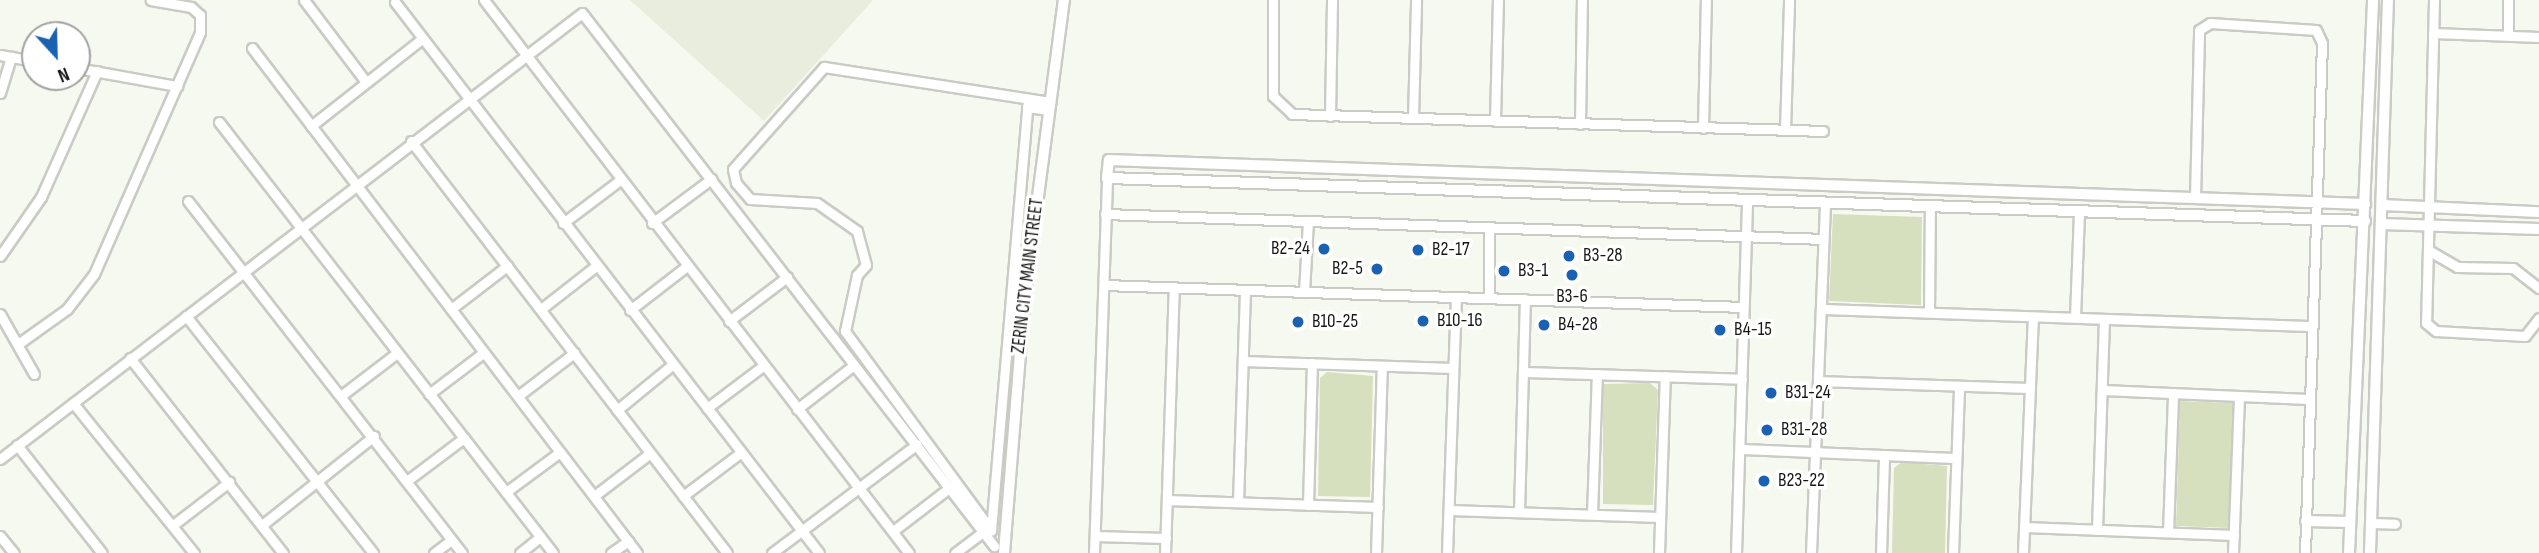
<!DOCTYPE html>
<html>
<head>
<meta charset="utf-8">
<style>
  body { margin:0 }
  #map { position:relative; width:2539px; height:553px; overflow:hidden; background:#f6f9f0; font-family:"Sofia Sans Condensed",sans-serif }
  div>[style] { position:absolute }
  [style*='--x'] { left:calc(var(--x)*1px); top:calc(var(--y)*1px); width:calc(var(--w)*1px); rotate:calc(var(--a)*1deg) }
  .built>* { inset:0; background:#e8eddd }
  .green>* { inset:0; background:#d6e0be }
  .roads { filter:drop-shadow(2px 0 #c9cbc4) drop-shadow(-2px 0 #c9cbc4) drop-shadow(0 2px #c9cbc4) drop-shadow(0 -2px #c9cbc4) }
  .minor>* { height:9px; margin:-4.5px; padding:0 4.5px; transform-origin:4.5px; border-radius:4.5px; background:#fff }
  .tertiary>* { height:10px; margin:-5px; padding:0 5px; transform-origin:5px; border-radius:5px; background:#fff }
  .dots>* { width:19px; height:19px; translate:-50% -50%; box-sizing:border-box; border:4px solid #fff; border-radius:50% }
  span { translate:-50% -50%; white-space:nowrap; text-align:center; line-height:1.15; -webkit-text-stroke:7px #fff; paint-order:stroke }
  .poi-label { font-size:19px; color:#171815 }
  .right { translate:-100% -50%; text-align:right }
  .left { translate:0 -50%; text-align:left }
  .street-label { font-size:19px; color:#171815 }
  .north { position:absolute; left:21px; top:21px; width:70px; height:70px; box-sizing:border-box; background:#fff; border:2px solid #a2a3a1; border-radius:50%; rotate:158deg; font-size:19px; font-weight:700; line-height:28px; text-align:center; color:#171815 }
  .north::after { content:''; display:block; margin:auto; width:24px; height:32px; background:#1b61b1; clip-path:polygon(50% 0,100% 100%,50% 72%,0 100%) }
</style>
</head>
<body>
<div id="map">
  <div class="built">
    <i style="clip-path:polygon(630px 0,873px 0,764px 121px)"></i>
  </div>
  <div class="green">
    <i style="clip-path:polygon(1833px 214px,1922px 217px,1921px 305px,1829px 301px)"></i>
    <i style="clip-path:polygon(1327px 372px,1373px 376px,1370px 497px,1318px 496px,1320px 378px)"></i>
    <i style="clip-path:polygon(1650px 383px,1658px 390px,1653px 505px,1603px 504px,1603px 384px)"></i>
    <i style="clip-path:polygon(2180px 401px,2235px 403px,2231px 528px,2176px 526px)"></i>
    <i style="clip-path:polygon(1902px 462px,1947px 466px,1945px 553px,1892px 553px,1894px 468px)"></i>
  </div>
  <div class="roads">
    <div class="minor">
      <i style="--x:304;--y:0;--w:103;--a:52.9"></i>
      <i style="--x:484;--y:0;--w:697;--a:52.46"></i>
      <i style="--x:1273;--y:0;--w:96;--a:90"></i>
      <i style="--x:1273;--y:96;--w:26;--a:43"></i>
      <i style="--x:1292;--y:114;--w:531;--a:1.83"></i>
      <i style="--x:2434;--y:0;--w:323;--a:91.4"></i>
      <i style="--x:2426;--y:323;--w:13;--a:39"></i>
      <i style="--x:2436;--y:331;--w:89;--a:3.2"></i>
      <i style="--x:2525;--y:336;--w:23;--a:-52"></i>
      <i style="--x:395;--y:2;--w:695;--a:52.42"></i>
      <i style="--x:2433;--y:33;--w:106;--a:2.2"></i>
      <i style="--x:2508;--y:35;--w:35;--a:-90"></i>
      <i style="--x:252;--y:48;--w:635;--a:52.68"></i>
      <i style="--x:0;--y:55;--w:36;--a:10"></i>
      <i style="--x:77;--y:68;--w:102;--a:10.2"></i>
      <i style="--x:0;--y:93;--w:38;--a:-73"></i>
      <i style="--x:1028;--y:99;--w:433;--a:94.9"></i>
      <i style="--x:991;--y:530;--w:247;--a:-126.3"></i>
      <i style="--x:845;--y:331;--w:57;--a:-77.9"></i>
      <i style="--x:857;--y:275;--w:13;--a:-48"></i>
      <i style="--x:866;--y:265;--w:35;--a:-105"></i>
      <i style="--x:857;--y:231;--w:49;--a:-145"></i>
      <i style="--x:817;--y:203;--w:67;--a:-176.6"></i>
      <i style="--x:750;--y:199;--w:21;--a:-131"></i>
      <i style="--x:736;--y:183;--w:14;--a:-102"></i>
      <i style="--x:733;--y:169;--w:137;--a:-48.3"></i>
      <i style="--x:824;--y:67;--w:229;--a:8.8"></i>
      <i style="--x:1027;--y:107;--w:22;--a:8"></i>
      <i style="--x:1330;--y:116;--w:116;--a:-89"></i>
      <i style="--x:1413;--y:118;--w:118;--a:-88.5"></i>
      <i style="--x:1495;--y:121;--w:121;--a:-88.6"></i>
      <i style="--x:219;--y:122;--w:545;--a:52.23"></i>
      <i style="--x:1580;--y:124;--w:124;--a:-89.1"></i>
      <i style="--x:311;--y:126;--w:142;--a:-38.2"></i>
      <i style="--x:1703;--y:128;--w:128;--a:-88.7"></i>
      <i style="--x:1785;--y:130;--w:130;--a:-88.2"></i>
      <i style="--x:411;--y:141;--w:519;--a:52.51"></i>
      <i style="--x:2195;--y:198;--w:168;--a:-88.6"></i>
      <i style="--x:2199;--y:30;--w:13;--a:-32"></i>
      <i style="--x:2210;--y:23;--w:106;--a:3.8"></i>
      <i style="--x:2316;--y:30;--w:14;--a:65"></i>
      <i style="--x:2322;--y:43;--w:510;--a:91.91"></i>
      <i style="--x:188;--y:201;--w:446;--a:52.1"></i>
      <i style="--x:1105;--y:214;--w:718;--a:1.99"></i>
      <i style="--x:563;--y:223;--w:71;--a:-37"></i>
      <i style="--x:652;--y:223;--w:74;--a:-36.7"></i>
      <i style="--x:2428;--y:250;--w:34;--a:30"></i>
      <i style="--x:2457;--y:267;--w:56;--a:1"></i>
      <i style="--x:2513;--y:268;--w:33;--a:38"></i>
      <i style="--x:0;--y:256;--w:72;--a:-55.2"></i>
      <i style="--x:41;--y:197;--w:138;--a:-66"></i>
      <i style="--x:1104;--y:285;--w:639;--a:1.97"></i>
      <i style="--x:1304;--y:292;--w:71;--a:-86.8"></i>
      <i style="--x:1489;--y:298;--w:70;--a:-90"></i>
      <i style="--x:451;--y:309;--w:71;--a:-37.5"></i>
      <i style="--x:541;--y:309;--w:70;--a:-38"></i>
      <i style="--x:1821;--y:309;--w:490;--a:2"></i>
      <i style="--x:630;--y:310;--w:72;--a:-37.7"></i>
      <i style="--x:1929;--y:312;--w:105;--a:-89.5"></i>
      <i style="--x:0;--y:314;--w:69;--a:60.5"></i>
      <i style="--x:186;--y:316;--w:302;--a:51.7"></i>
      <i style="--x:2075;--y:317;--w:105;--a:-87.8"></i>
      <i style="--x:729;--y:321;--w:73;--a:-37.2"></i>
      <i style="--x:18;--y:344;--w:60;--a:-35.5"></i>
      <i style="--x:67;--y:309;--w:44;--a:-52.4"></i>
      <i style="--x:94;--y:274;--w:264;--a:-66.3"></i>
      <i style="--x:200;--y:32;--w:17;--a:-90"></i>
      <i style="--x:200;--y:15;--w:12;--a:-138"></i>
      <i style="--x:191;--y:7;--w:41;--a:-170.1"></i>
      <i style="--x:130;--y:358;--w:248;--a:51.9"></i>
      <i style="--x:1243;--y:361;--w:210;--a:1.9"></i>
      <i style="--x:1525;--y:372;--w:217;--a:1.8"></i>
      <i style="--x:1818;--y:381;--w:211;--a:1.9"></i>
      <i style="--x:2103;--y:390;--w:205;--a:2.5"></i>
      <i style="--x:429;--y:394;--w:68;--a:-37.2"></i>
      <i style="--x:342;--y:395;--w:69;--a:-37.4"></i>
      <i style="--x:518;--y:396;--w:71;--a:-37.5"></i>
      <i style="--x:73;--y:403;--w:193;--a:51.1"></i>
      <i style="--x:707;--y:408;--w:70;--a:-36.9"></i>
      <i style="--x:797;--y:409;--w:72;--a:-37.7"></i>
      <i style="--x:617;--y:410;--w:71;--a:-39.3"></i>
      <i style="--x:17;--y:445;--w:137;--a:51.8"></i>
      <i style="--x:1741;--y:449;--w:214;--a:2.4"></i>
      <i style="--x:0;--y:459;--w:733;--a:-37.46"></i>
      <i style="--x:582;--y:13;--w:674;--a:52.3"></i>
      <i style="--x:408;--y:480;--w:70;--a:-36.9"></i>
      <i style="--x:506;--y:492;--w:67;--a:-36.5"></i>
      <i style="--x:594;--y:496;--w:69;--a:-37.4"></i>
      <i style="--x:683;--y:496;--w:71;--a:-37"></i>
      <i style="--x:1167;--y:500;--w:211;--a:1.9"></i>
      <i style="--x:1238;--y:502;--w:211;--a:-88.1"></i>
      <i style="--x:1308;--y:505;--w:142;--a:-88.4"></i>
      <i style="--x:1449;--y:510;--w:211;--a:1.9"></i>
      <i style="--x:1519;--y:512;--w:213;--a:-88.4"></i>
      <i style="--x:1592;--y:514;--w:140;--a:-88"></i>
      <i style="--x:2372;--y:523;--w:23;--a:2"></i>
      <i style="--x:173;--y:525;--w:71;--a:-37.5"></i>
      <i style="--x:262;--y:525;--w:143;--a:-38.5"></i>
      <i style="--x:2024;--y:527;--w:210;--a:2.2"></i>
      <i style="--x:2097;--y:530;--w:211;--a:-88.1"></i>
      <i style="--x:893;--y:531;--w:71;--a:-37.5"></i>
      <i style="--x:2168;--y:532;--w:139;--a:-87.9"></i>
      <i style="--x:0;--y:536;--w:22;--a:51"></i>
      <i style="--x:1095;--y:536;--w:71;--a:1.6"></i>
      <i style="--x:434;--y:553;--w:21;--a:-37"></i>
      <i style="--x:520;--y:553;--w:26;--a:-39"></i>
      <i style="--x:611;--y:553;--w:21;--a:-35"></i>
      <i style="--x:772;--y:553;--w:181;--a:-36.9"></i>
      <i style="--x:955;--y:553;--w:35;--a:-37"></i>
      <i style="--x:1094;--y:553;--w:375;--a:-88"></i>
      <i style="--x:1165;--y:553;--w:265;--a:-88.1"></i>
      <i style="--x:1376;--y:553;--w:187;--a:-88.2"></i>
      <i style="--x:1447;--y:553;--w:255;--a:-88"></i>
      <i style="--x:1659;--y:553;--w:177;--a:-88.1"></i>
      <i style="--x:1736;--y:553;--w:352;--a:-88.2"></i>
      <i style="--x:1811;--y:553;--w:350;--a:-87.7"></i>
      <i style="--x:1881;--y:553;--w:98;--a:-88.2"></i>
      <i style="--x:1953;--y:553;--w:167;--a:-87.9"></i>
      <i style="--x:2023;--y:553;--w:236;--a:-87.6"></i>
      <i style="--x:2233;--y:553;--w:157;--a:-87.8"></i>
    </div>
    <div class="tertiary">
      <i style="--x:2382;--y:205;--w:157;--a:2.6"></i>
      <i style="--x:2365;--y:221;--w:1259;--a:-178.04"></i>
      <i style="--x:1107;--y:178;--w:18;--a:-84"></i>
      <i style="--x:1109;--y:160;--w:1257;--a:2.01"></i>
      <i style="--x:2381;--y:224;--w:158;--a:1.8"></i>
      <i style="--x:2306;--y:521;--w:43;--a:1.3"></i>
      <i style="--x:1004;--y:553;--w:251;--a:-85.4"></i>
      <i style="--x:1024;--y:303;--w:306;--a:-82.5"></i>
      <i style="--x:2349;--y:553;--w:554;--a:-87.51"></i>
      <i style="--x:2370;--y:553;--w:553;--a:-88.14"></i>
    </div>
  </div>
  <div class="dots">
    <i style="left:1324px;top:249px;background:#1b61b1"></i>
    <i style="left:1418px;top:250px;background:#1b61b1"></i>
    <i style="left:1569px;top:256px;background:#1b61b1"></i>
    <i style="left:1377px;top:269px;background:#1b61b1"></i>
    <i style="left:1504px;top:271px;background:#1b61b1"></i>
    <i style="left:1572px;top:275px;background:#1b61b1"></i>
    <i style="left:1423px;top:321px;background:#1b61b1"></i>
    <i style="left:1298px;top:322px;background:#1b61b1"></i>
    <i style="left:1544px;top:325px;background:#1b61b1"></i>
    <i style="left:1720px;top:330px;background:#1b61b1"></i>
    <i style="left:1771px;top:393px;background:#1b61b1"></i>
    <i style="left:1767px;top:430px;background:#1b61b1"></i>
    <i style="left:1764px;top:481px;background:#1b61b1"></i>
  </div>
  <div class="poi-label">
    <span class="right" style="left:1310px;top:249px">B2-24</span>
    <span class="left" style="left:1432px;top:250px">B2-17</span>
    <span class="left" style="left:1583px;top:256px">B3-28</span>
    <span class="right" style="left:1363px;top:269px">B2-5</span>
    <span class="left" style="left:1518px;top:271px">B3-1</span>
    <span style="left:1572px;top:297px">B3-6</span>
    <span class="left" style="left:1437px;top:321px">B10-16</span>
    <span class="left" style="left:1312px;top:322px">B10-25</span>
    <span class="left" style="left:1558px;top:325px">B4-28</span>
    <span class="left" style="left:1734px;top:330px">B4-15</span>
    <span class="left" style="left:1785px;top:393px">B31-24</span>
    <span class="left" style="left:1781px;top:430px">B31-28</span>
    <span class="left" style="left:1778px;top:481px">B23-22</span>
  </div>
  <div class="street-label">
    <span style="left:1028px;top:276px;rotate:-83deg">ZERIN CITY MAIN STREET</span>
  </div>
  <div class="north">N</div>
</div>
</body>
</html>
